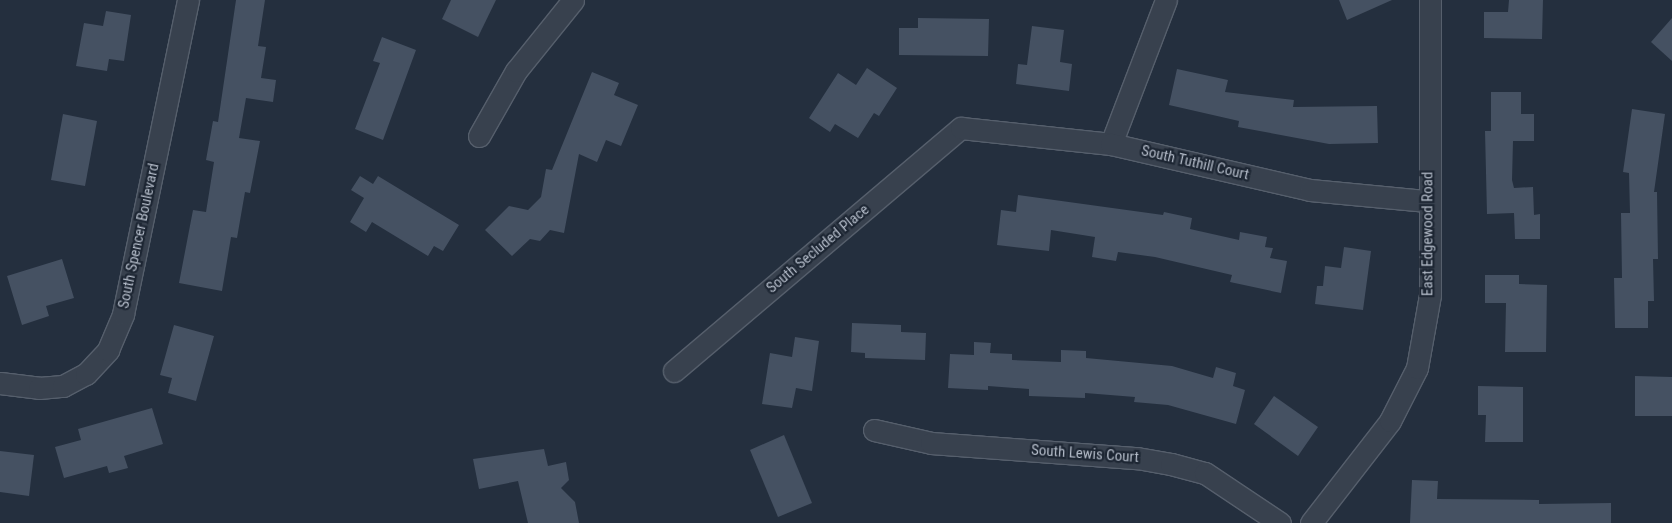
<!DOCTYPE html>
<html>
<head>
<meta charset="utf-8">
<style>
  body { margin:0 }
  #map { position:relative; width:1672px; height:523px; overflow:hidden; background:#242f3e; font-family:"Roboto Condensed",sans-serif }
  div>[style] { position:absolute }
  [style*='--x'] { left:calc(var(--x)*1px); top:calc(var(--y)*1px); width:calc(var(--w)*1px); rotate:calc(var(--a)*1deg) }
  .building>* { inset:0; background:#455162 }
  .roads { filter:drop-shadow(1px 0 #565f6c) drop-shadow(-1px 0 #565f6c) drop-shadow(0 1px #565f6c) drop-shadow(0 -1px #565f6c) }
  .minor>* { height:21px; margin:-10.5px; padding:0 10.5px; transform-origin:10.5px; border-radius:10.5px; background:#38414e }
  span { translate:-50% -50%; white-space:nowrap; text-align:center; line-height:1.15; -webkit-text-stroke:4.5px #1d2633; paint-order:stroke }
  .street-label { font-size:15px; color:#b4bcc9 }
</style>
</head>
<body>
<div id="map">
  <div class="building">
    <i style="clip-path:polygon(236px 0,265px 0,258px 46px,266px 47px,261px 78px,276px 80px,273px 102px,246px 98px,239px 138px,260px 141px,250px 193px,245px 192px,237px 238px,231px 237px,222px 291px,179px 283px,193px 210px,206px 212px,214px 162px,206px 160px,213px 121px,218px 122px)"></i>
    <i style="clip-path:polygon(451px 0,496px 0,478px 37px,442px 19px)"></i>
    <i style="clip-path:polygon(1339px 0,1392px 0,1347px 20px)"></i>
    <i style="clip-path:polygon(1509px 0,1543px 0,1542px 39px,1484px 38px,1484px 12px,1508px 12px)"></i>
    <i style="clip-path:polygon(106px 11px,131px 15px,124px 61px,109px 59px,107px 71px,76px 66px,84px 23px,103px 26px)"></i>
    <i style="clip-path:polygon(918px 18px,989px 19px,988px 56px,899px 55px,899px 28px,918px 28px)"></i>
    <i style="clip-path:polygon(1672px 18px,1672px 61px,1651px 42px)"></i>
    <i style="clip-path:polygon(1032px 26px,1064px 30px,1060px 62px,1072px 64px,1069px 91px,1016px 84px,1018px 64px,1027px 65px)"></i>
    <i style="clip-path:polygon(382px 37px,416px 50px,383px 140px,355px 129px,380px 63px,373px 61px)"></i>
    <i style="clip-path:polygon(867px 68px,897px 88px,879px 116px,874px 113px,858px 138px,835px 124px,830px 132px,809px 118px,838px 73px,856px 85px)"></i>
    <i style="clip-path:polygon(1177px 69px,1228px 80px,1225px 92px,1294px 100px,1293px 107px,1377px 106px,1378px 143px,1329px 144px,1238px 127px,1239px 121px,1169px 105px)"></i>
    <i style="clip-path:polygon(592px 72px,619px 83px,614px 95px,638px 105px,621px 146px,606px 140px,597px 162px,579px 154px,564px 233px,550px 230px,540px 241px,530px 239px,512px 256px,485px 230px,509px 206px,528px 210px,541px 197px,546px 169px,552px 170px)"></i>
    <i style="clip-path:polygon(1491px 92px,1521px 92px,1521px 114px,1534px 114px,1534px 141px,1513px 141px,1512px 180px,1514px 188px,1533px 187px,1534px 215px,1540px 214px,1540px 239px,1515px 239px,1514px 213px,1487px 214px,1485px 131px,1491px 131px)"></i>
    <i style="clip-path:polygon(1632px 109px,1665px 114px,1654px 192px,1657px 192px,1658px 259px,1653px 259px,1654px 301px,1648px 301px,1648px 328px,1615px 328px,1614px 278px,1622px 278px,1621px 213px,1630px 213px,1629px 173px,1623px 172px)"></i>
    <i style="clip-path:polygon(63px 114px,97px 121px,85px 186px,51px 180px)"></i>
    <i style="clip-path:polygon(360px 176px,373px 184px,378px 176px,459px 225px,443px 251px,434px 246px,428px 256px,372px 222px,366px 232px,350px 222px,364px 198px,351px 190px)"></i>
    <i style="clip-path:polygon(1018px 195px,1163px 215px,1164px 212px,1192px 218px,1190px 229px,1239px 240px,1240px 232px,1267px 237px,1265px 247px,1273px 248px,1270px 258px,1287px 261px,1281px 293px,1230px 282px,1232px 275px,1155px 257px,1118px 252px,1116px 261px,1092px 257px,1095px 237px,1051px 230px,1049px 251px,997px 245px,1001px 210px,1016px 212px)"></i>
    <i style="clip-path:polygon(1344px 247px,1371px 251px,1363px 310px,1315px 304px,1317px 286px,1323px 286px,1325px 266px,1341px 268px)"></i>
    <i style="clip-path:polygon(62px 259px,74px 298px,46px 306px,49px 316px,22px 325px,7px 276px)"></i>
    <i style="clip-path:polygon(1485px 275px,1519px 275px,1519px 284px,1547px 285px,1546px 352px,1505px 352px,1506px 303px,1485px 303px)"></i>
    <i style="clip-path:polygon(852px 323px,901px 325px,901px 332px,926px 333px,925px 360px,865px 358px,865px 353px,851px 352px)"></i>
    <i style="clip-path:polygon(174px 325px,214px 336px,196px 401px,168px 393px,172px 378px,160px 375px)"></i>
    <i style="clip-path:polygon(795px 337px,819px 341px,812px 391px,796px 388px,792px 408px,762px 404px,770px 353px,792px 357px)"></i>
    <i style="clip-path:polygon(974px 342px,991px 343px,990px 353px,1012px 354px,1012px 360px,1061px 362px,1061px 350px,1086px 351px,1086px 358px,1172px 366px,1213px 378px,1216px 367px,1236px 373px,1233px 386px,1245px 390px,1236px 424px,1168px 405px,1134px 402px,1135px 397px,1085px 393px,1085px 398px,1029px 396px,1029px 389px,988px 386px,988px 390px,948px 388px,950px 354px,974px 355px)"></i>
    <i style="clip-path:polygon(1635px 376px,1672px 377px,1672px 416px,1635px 416px)"></i>
    <i style="clip-path:polygon(1478px 386px,1523px 387px,1523px 442px,1485px 442px,1486px 415px,1478px 415px)"></i>
    <i style="clip-path:polygon(1274px 396px,1318px 427px,1298px 456px,1254px 424px)"></i>
    <i style="clip-path:polygon(152px 408px,163px 444px,124px 456px,128px 468px,109px 473px,107px 466px,64px 478px,55px 447px,81px 440px,78px 429px)"></i>
    <i style="clip-path:polygon(784px 435px,812px 503px,778px 517px,750px 450px)"></i>
    <i style="clip-path:polygon(544px 449px,548px 466px,566px 462px,569px 480px,561px 488px,575px 502px,579px 523px,528px 523px,518px 481px,479px 489px,473px 459px)"></i>
    <i style="clip-path:polygon(0 451px,34px 455px,29px 496px,0 492px)"></i>
    <i style="clip-path:polygon(1412px 480px,1438px 481px,1437px 499px,1539px 500px,1539px 504px,1611px 503px,1611px 523px,1410px 523px)"></i>
  </div>
  <div class="roads">
    <div class="minor">
      <i style="--x:479;--y:136;--w:75;--a:-60.4"></i>
      <i style="--x:516;--y:71;--w:91;--a:-51.2"></i>
      <i style="--x:1111;--y:144;--w:154;--a:-69.1"></i>
      <i style="--x:674;--y:371;--w:376;--a:-40.3"></i>
      <i style="--x:961;--y:128;--w:151;--a:6.1"></i>
      <i style="--x:1111;--y:144;--w:204;--a:13"></i>
      <i style="--x:1310;--y:190;--w:118;--a:5.4"></i>
      <i style="--x:0;--y:383;--w:39;--a:7"></i>
      <i style="--x:39;--y:388;--w:24;--a:-5"></i>
      <i style="--x:63;--y:386;--w:26;--a:-28"></i>
      <i style="--x:86;--y:374;--w:33;--a:-47"></i>
      <i style="--x:108;--y:350;--w:39;--a:-67"></i>
      <i style="--x:123;--y:314;--w:321;--a:-78.3"></i>
      <i style="--x:874;--y:430;--w:58;--a:12.8"></i>
      <i style="--x:931;--y:443;--w:207;--a:4.2"></i>
      <i style="--x:1137;--y:458;--w:35;--a:10"></i>
      <i style="--x:1171;--y:464;--w:35;--a:15"></i>
      <i style="--x:1205;--y:473;--w:90;--a:33.7"></i>
      <i style="--x:1311;--y:523;--w:129;--a:-52.2"></i>
      <i style="--x:1390;--y:421;--w:59;--a:-63"></i>
      <i style="--x:1417;--y:368;--w:74;--a:-79.9"></i>
      <i style="--x:1430;--y:295;--w:295;--a:-90"></i>
    </div>
  </div>
  <div class="street-label">
    <span style="left:1195px;top:163px;rotate:13deg">South Tuthill Court</span>
    <span style="left:1428px;top:234px;rotate:-90deg">East Edgewood Road</span>
    <span style="left:139px;top:236px;rotate:-78deg">South Spencer Boulevard</span>
    <span style="left:818px;top:249px;rotate:-40deg">South Secluded Place</span>
    <span style="left:1085px;top:454px;rotate:4deg">South Lewis Court</span>
  </div>
</div>
</body>
</html>
